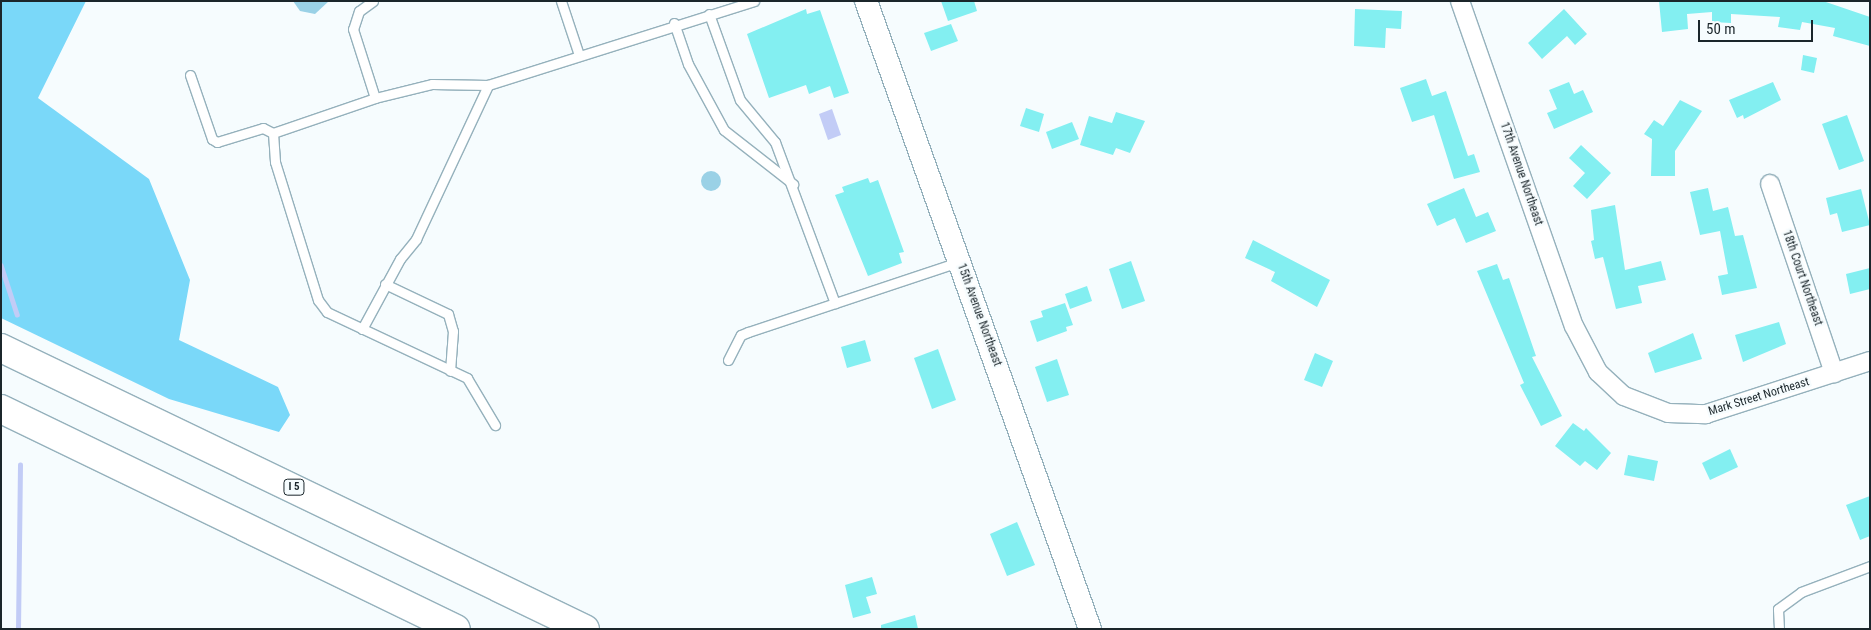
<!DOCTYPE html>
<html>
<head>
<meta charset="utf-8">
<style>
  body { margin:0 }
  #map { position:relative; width:1871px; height:630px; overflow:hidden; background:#f6fcfe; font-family:"Roboto Condensed",sans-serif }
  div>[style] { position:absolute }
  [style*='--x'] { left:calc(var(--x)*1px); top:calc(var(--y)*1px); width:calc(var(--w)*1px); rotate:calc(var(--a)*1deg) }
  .green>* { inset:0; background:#9ad1e6 }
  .round { border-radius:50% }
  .forest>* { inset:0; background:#7ad8f9 }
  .water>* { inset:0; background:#c2ccf6 }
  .stream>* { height:4.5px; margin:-2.25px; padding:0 2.25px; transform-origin:2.25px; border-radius:2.25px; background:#c2ccf6 }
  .building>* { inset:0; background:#83eff1 }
  .roads { filter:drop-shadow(1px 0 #95b1bc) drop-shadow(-1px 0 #95b1bc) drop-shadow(0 1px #95b1bc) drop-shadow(0 -1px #95b1bc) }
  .service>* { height:9px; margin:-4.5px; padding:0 4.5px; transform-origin:4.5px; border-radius:4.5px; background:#fff }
  .minor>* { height:18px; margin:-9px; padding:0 9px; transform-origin:9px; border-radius:9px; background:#fff }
  .tertiary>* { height:22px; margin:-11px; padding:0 11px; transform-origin:11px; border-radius:11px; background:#fff }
  .motorway>* { height:28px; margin:-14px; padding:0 14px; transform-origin:14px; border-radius:14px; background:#fff }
  span { translate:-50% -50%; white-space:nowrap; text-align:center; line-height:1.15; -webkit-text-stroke:4.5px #f6fcfe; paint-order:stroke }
  .shield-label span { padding:1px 4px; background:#f6fcfe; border:1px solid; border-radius:4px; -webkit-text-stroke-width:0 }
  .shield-label { font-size:11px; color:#1b262b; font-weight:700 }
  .street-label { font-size:12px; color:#1b262b }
  .frame { position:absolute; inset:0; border:2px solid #1b262b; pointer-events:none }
  .scale { position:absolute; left:1698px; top:20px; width:115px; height:22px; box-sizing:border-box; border:2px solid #1b262b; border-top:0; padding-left:6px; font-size:15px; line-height:18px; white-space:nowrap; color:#1b262b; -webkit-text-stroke:4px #f6fcfe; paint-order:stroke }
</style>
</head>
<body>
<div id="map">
  <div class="green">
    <i style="clip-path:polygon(293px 1px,329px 1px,315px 14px,300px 11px)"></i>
    <i class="round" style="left:701px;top:171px;width:20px;height:20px"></i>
  </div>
  <div class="forest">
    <i style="clip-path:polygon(1px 1px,86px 1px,38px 98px,149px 179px,190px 280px,179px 340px,278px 387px,290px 415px,279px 432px,169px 399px,1px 318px)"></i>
  </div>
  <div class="water">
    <i style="clip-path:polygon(832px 109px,841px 135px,828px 140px,819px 114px)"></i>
  </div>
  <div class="stream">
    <i style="--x:1;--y:265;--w:52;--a:71.9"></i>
    <i style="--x:18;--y:629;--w:164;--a:-89.3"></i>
  </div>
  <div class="building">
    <i style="clip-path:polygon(941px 1px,974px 1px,977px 11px,948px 21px)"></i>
    <i style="clip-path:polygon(1659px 1px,1823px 1px,1870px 17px,1870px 46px,1833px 36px,1835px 28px,1802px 22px,1800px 30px,1778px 27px,1780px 17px,1731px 14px,1731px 23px,1712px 22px,1712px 12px,1687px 14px,1688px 29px,1662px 32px)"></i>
    <i style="clip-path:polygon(806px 9px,807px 14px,820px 10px,849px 93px,834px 98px,830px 86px,809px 94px,806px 85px,769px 98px,747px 34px)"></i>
    <i style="clip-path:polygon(1355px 9px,1402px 11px,1401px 29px,1386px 28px,1385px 48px,1354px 46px)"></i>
    <i style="clip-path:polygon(1564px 9px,1587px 34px,1575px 45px,1567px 36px,1542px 59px,1528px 43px)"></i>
    <i style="clip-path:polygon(951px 24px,958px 41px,931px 51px,924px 33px)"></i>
    <i style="clip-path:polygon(1803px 55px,1817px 58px,1814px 73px,1801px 70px)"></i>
    <i style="clip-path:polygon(1426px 79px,1432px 96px,1446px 91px,1468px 156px,1474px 154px,1480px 172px,1454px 179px,1434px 115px,1412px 122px,1400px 88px)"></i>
    <i style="clip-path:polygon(1569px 82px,1574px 94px,1583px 90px,1593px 112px,1554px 129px,1547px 113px,1557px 109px,1549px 90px)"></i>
    <i style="clip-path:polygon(1773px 82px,1781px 100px,1744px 119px,1743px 115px,1737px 118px,1729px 100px)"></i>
    <i style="clip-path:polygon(1680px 100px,1702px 111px,1675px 151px,1675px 176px,1651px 176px,1652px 139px,1644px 134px,1654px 120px,1663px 126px)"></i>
    <i style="clip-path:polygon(1026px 108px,1044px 114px,1039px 132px,1020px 126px)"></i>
    <i style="clip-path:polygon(1116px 112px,1145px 121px,1130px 153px,1116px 148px,1113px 155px,1080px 145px,1089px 116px,1112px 123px)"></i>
    <i style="clip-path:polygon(1847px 115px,1864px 161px,1839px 170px,1822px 124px)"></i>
    <i style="clip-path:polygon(1072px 122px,1079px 139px,1052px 149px,1046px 132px)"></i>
    <i style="clip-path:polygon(1581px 145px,1611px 173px,1587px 199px,1573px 186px,1585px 173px,1569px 158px)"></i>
    <i style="clip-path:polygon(868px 178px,870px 183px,878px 180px,904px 252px,899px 253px,902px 263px,868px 276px,835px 195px,844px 192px,842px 187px)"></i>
    <i style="clip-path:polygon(1464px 188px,1476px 217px,1488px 212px,1496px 231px,1466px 243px,1455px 218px,1437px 226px,1427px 204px)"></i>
    <i style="clip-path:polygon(1708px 188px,1713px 211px,1728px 207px,1735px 236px,1743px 235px,1757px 288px,1722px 295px,1718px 276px,1728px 274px,1720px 231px,1700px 235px,1690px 192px)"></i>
    <i style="clip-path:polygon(1861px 189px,1870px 225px,1842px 232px,1837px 213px,1830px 215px,1826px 198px)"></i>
    <i style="clip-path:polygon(1615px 205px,1625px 270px,1661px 261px,1666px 280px,1638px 286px,1642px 303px,1616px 309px,1603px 257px,1595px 259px,1591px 241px,1594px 240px,1591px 210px)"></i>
    <i style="clip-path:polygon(1253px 240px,1330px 280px,1317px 307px,1271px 281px,1275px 272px,1245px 258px)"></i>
    <i style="clip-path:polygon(1131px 261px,1145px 301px,1122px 309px,1109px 269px)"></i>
    <i style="clip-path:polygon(1497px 264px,1503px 280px,1509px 278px,1536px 356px,1532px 357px,1562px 416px,1541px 426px,1520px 385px,1524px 383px,1477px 271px)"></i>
    <i style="clip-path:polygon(1870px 268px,1870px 289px,1850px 294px,1846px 274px)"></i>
    <i style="clip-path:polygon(1087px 286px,1092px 301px,1070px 309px,1065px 294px)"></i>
    <i style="clip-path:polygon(1065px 303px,1073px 325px,1066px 327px,1067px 331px,1037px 342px,1030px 321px,1043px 317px,1041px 311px)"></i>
    <i style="clip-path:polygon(1779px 322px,1786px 344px,1743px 362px,1735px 335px)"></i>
    <i style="clip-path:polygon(1693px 333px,1702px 359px,1655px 373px,1648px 353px)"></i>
    <i style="clip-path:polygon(865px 340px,871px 361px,847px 368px,841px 347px)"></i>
    <i style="clip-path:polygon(938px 349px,956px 400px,932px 409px,914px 358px)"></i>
    <i style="clip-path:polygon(1315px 353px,1333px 361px,1322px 387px,1304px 380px)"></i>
    <i style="clip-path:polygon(1057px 359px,1069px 395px,1047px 402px,1035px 367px)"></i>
    <i style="clip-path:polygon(1573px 423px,1584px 431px,1586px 428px,1611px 453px,1597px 470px,1585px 461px,1580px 466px,1555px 446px)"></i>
    <i style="clip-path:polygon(1730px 449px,1738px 467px,1710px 480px,1702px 463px)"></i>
    <i style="clip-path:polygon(1628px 455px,1658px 461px,1654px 481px,1624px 475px)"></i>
    <i style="clip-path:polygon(1870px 496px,1870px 536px,1860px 540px,1846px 505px)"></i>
    <i style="clip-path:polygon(1017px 522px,1035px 565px,1007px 576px,990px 534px)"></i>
    <i style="clip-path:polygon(872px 577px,877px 594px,866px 597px,871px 613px,853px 618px,845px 585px)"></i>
    <i style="clip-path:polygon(915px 615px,918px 629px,881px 629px,881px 625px)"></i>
  </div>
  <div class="roads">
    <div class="service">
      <i style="--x:373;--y:1;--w:17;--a:144"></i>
      <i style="--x:359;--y:11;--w:19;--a:108"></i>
      <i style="--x:353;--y:29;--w:72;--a:72.3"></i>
      <i style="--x:561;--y:1;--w:57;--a:71.6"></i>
      <i style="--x:709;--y:14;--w:91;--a:70.2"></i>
      <i style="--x:740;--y:100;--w:55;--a:50.2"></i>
      <i style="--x:775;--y:142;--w:172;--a:69.6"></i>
      <i style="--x:674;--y:23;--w:43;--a:71.1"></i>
      <i style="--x:688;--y:64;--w:75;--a:61.4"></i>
      <i style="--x:724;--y:130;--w:88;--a:38"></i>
      <i style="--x:190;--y:75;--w:68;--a:71"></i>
      <i style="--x:212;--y:139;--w:6;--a:31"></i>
      <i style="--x:217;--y:142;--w:48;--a:-16.9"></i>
      <i style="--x:263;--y:128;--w:11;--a:27"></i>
      <i style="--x:273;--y:133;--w:108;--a:-18.9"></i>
      <i style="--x:375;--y:98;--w:59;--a:-13.8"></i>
      <i style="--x:432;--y:84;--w:56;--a:1"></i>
      <i style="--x:488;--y:85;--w:279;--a:-17.5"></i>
      <i style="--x:273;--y:133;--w:29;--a:86"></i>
      <i style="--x:275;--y:162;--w:145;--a:72.7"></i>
      <i style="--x:318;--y:300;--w:15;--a:53"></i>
      <i style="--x:327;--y:312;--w:155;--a:25.2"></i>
      <i style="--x:467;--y:378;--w:55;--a:59.2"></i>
      <i style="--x:385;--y:284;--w:70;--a:25.5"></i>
      <i style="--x:448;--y:314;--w:18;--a:74"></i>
      <i style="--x:453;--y:331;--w:40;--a:94.3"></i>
      <i style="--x:362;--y:329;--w:80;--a:-61.5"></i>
      <i style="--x:400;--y:259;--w:26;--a:-51"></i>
      <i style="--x:416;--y:239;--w:170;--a:-64.9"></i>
      <i style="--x:728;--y:360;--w:28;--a:-63"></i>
      <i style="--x:741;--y:335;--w:8;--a:-23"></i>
      <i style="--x:748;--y:332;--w:222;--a:-18.4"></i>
      <i style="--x:1779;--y:629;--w:20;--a:-93"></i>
      <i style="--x:1778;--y:609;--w:29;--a:-36"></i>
      <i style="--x:1801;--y:592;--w:74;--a:-20.6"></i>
    </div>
    <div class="minor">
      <i style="--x:1460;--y:1;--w:344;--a:70.7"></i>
      <i style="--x:1574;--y:326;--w:52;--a:62.4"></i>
      <i style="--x:1598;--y:372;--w:35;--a:43"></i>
      <i style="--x:1624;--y:396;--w:47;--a:21.1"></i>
      <i style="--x:1668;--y:413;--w:38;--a:2"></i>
      <i style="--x:1706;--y:414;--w:172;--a:-17.9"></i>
      <i style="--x:1770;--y:184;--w:200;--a:71.3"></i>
    </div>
    <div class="tertiary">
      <i style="--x:866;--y:1;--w:667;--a:70.37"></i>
    </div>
    <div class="motorway">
      <i style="--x:1;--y:348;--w:648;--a:25.7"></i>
      <i style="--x:1;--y:409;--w:505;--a:25.8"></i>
    </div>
  </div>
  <div class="shield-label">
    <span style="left:294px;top:487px">I 5</span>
  </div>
  <div class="street-label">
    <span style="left:1521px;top:174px;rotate:71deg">17th Avenue Northeast</span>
    <span style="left:1802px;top:278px;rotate:71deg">18th Court Northeast</span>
    <span style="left:979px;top:315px;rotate:70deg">15th Avenue Northeast</span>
    <span style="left:1759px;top:397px;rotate:-17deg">Mark Street Northeast</span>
  </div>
  <div class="frame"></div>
  <div class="scale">50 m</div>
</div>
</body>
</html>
